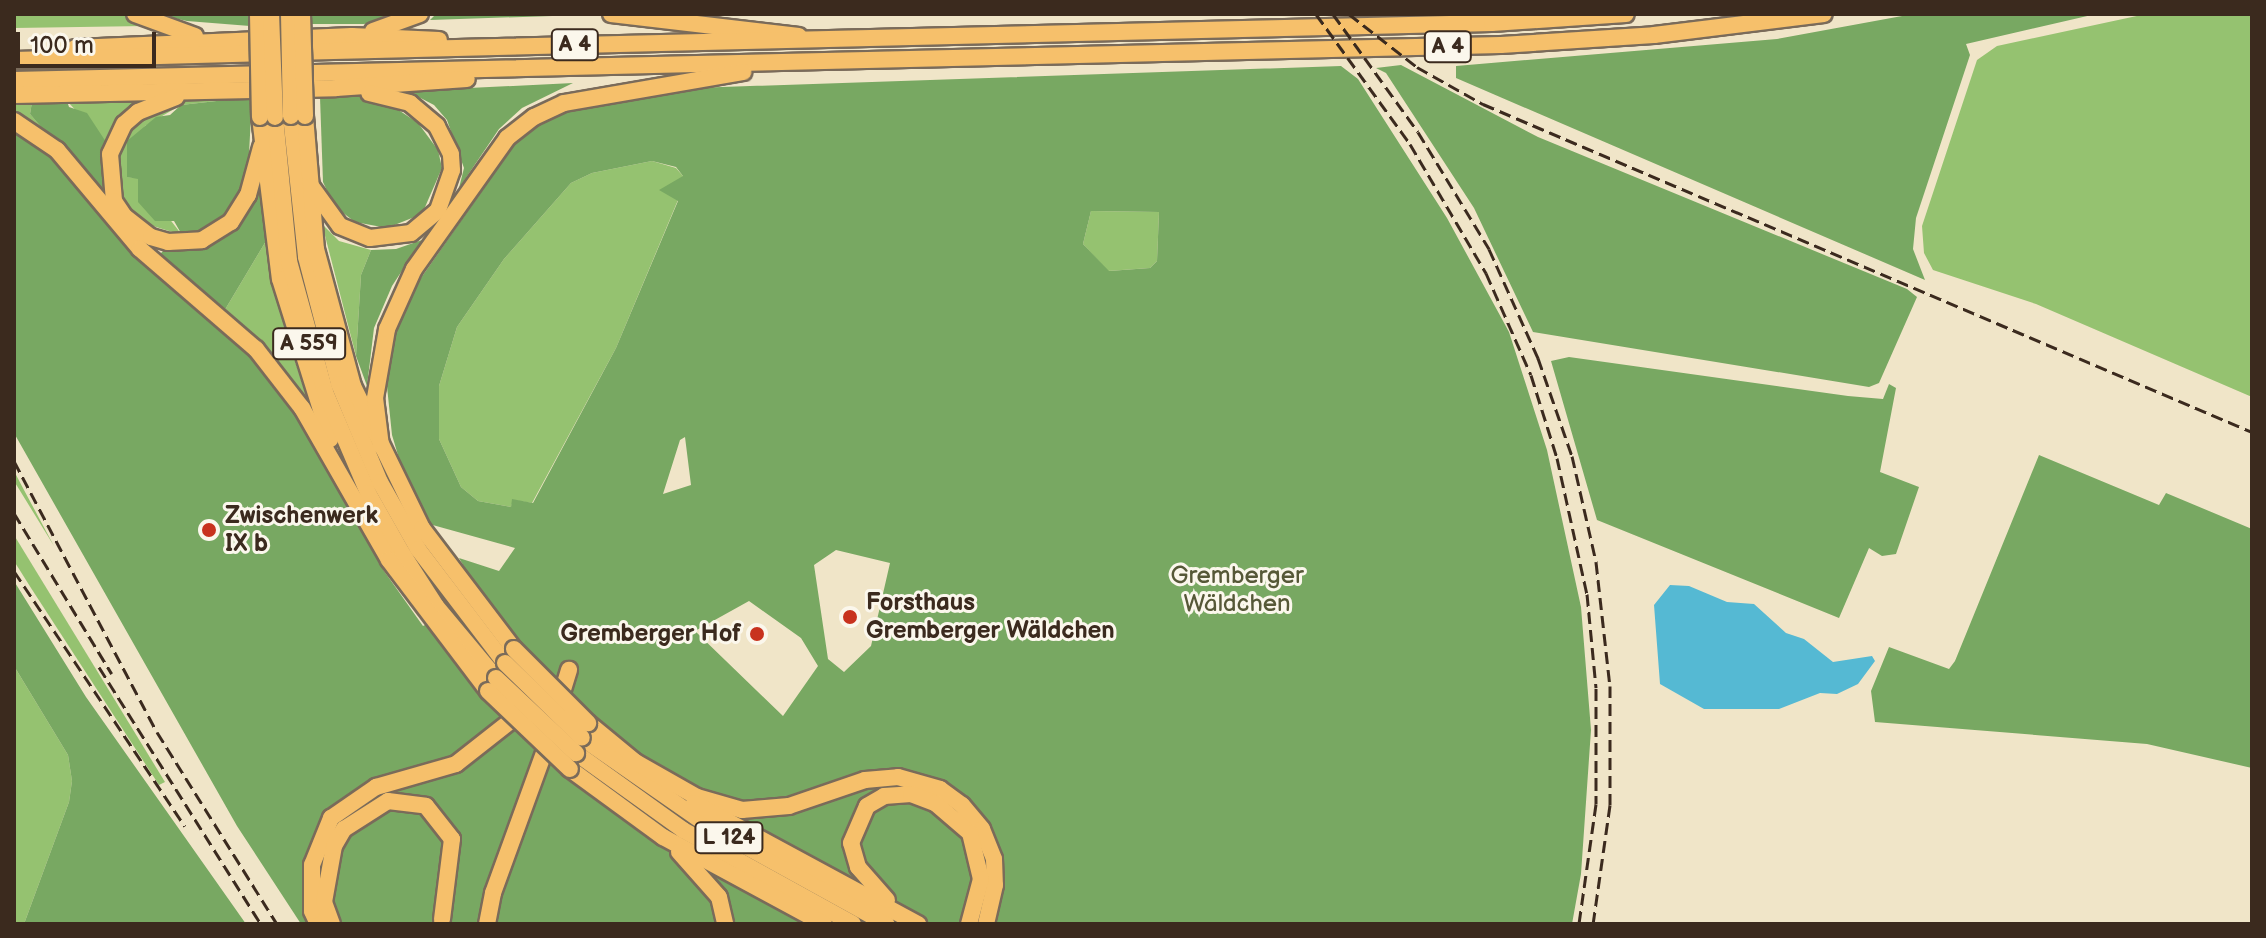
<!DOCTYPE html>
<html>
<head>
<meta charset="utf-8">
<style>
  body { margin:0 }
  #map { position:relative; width:2266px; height:938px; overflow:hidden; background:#f0e5c8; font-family:"Balsamiq Sans",sans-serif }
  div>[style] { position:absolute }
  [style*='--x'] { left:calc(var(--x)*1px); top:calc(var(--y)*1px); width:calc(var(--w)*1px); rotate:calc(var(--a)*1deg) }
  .green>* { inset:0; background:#95c270 }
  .forest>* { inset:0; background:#78a862 }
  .water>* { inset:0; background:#55b9d3 }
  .roads { filter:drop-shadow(2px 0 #7a6b5a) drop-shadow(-2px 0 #7a6b5a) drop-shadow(0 2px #7a6b5a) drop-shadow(0 -2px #7a6b5a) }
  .highway>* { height:16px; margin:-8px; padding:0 8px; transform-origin:8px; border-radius:8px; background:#f6c06b }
  .rail>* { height:3px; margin-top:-1.5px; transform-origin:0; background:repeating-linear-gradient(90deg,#3b2a1e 0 12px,transparent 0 18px) }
  .bridges { filter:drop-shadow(2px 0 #7a6b5a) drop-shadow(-2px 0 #7a6b5a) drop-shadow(0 2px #7a6b5a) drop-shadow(0 -2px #7a6b5a) }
  .highway-bridge>* { height:16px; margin:-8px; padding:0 8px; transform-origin:8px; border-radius:8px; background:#f6c06b }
  .dots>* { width:22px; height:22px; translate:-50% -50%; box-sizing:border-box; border:4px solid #fbf7ec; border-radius:50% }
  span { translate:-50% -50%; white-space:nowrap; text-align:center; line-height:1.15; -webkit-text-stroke:6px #fbf7ec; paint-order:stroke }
  .shield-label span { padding:2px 6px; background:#fbf7ec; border:2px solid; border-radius:6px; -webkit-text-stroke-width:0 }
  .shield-label { font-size:22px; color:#3b2a1e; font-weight:700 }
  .poi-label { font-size:24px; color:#3b2a1e; font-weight:700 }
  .left { translate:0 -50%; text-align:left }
  .right { translate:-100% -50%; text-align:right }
  .park-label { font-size:24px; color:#565837 }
  .frame { position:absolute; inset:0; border:16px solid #3b2a1e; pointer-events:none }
  .scale { position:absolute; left:16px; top:32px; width:140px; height:36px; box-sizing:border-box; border:4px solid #3b2a1e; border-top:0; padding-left:10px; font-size:24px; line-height:28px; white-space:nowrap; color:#3b2a1e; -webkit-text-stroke:6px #fbf7ec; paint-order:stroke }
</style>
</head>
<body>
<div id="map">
  <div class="green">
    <i style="clip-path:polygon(14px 14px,126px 14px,145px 26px,14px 28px)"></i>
    <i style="clip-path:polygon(2146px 14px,2252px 14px,2252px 397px,2036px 304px,1933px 270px,1924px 253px,1922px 226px,1977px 60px,1997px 46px)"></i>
    <i style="clip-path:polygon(252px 97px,181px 105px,145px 126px,127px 177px,138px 178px,182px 235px,140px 222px,119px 190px,117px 154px,140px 119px,179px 101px)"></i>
    <i style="clip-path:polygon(149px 100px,108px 145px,67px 101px)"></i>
    <i style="clip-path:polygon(32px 102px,30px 114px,59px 147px,14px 116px,14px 103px)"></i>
    <i style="clip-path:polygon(652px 161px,676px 168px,683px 176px,678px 200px,616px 348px,532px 503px,513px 500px,511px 507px,478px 501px,461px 487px,439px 439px,439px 386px,457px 327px,504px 259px,571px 183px,592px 173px)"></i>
    <i style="clip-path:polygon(1091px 211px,1159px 212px,1157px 261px,1150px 268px,1108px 271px,1083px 244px)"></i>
    <i style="clip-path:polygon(322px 224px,339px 241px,371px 250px,361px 275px,356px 356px)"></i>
    <i style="clip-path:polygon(266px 241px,285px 330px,310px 408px,223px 313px)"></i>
    <i style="clip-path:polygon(14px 471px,24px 490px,54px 546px,14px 481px)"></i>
    <i style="clip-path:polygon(14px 535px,165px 782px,159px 785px,31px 588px,14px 561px)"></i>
    <i style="clip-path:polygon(14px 666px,68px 755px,72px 781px,69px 802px,24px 924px,14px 924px)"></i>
  </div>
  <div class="forest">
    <i style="clip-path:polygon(156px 14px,248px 14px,250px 26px,187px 21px)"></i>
    <i style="clip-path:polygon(312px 14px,408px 14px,364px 24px,312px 24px)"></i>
    <i style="clip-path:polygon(436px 14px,579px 14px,582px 15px,430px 20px)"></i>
    <i style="clip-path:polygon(1913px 14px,2096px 14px,1966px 44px,1970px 55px,1916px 218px,1913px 249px,1925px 280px,1456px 78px,1456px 66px,1777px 39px)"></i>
    <i style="clip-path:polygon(1401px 65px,1538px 137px,1907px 289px,1917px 297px,1879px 383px,1869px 387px,1533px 332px,1474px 208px,1386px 73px,1376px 68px)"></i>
    <i style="clip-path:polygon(evenodd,1341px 66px,1358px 79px,1447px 218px,1509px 332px,1547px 450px,1581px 607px,1591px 730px,1581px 874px,1572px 924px,301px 924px,237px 826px,14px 433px,14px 127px,70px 173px,137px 255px,228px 329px,277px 381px,348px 497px,384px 571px,423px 626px,482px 597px,459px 558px,499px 571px,515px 548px,429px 524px,406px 482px,392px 435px,386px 377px,394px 337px,416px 285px,515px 144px,553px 114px,605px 95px,694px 88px,1341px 66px,652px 161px,676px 167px,683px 176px,659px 190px,678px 201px,616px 348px,533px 503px,512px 499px,511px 507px,478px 501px,461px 487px,439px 439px,439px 386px,457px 327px,504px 259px,571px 183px,592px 173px,652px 161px,1341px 66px,1091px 211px,1159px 212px,1157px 261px,1150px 268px,1109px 271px,1083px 244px,1091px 211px,1341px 66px,685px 437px,691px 485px,663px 494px,680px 440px,685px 437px,1341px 66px,836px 550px,890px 563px,871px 646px,844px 672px,828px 659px,814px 565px,836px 550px,1341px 66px,749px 601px,801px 638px,818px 666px,783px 716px,695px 631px,749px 601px)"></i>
    <i style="clip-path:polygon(573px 83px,522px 108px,499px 129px,459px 188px,464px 168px,447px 120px,434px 105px,407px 91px)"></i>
    <i style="clip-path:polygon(365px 96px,391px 105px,418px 123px,438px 150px,442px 168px,422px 214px,387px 228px,355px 222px,334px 206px,323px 182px,320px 97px)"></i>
    <i style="clip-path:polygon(252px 97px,248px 173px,226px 216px,198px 233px,182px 235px,174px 221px,155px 221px,138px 202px,138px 179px,127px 177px,127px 141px,156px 117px,170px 115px,181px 105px)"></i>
    <i style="clip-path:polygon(67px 101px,69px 107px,87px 113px,108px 145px,106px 189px,95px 190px,30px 114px,32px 102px)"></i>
    <i style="clip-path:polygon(260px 189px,266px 241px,223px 313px,156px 258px,168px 246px,203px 244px)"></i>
    <i style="clip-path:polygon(422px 240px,392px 286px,374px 328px,367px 386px,356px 356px,361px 275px,371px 250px,396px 249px)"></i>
    <i style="clip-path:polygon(1569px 357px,1848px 396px,1883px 399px,1889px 384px,1896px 388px,1880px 472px,1919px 487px,1896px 554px,1882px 556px,1869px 548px,1839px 618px,1597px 520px,1551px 361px)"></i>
    <i style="clip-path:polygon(2039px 455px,2159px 505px,2166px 493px,2252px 529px,2252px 768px,2147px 744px,1875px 722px,1871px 691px,1889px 647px,1949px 669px,1955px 661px)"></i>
    <i style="clip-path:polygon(14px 581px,86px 697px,246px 924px,24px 924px,69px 802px,72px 781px,68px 755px,14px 666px)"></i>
  </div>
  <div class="water">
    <i style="clip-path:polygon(1670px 585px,1689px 586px,1727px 602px,1754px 604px,1786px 633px,1804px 639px,1833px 662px,1872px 656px,1875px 661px,1858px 684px,1837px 694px,1820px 693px,1779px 709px,1704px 709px,1660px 684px,1654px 605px)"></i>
  </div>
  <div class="roads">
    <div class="highway">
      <i style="--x:135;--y:14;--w:64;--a:20.1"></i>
      <i style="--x:611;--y:14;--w:189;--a:6.7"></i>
      <i style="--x:373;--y:31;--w:50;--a:-19.9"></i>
      <i style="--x:75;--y:48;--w:277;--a:-2.5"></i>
      <i style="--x:352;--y:36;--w:87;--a:2.6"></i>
      <i style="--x:293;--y:52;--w:1199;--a:-1.39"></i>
      <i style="--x:1492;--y:23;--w:134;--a:-3.8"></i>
      <i style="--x:14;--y:60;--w:255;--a:-1.6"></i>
      <i style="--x:14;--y:80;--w:1487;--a:-1.35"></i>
      <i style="--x:1501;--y:45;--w:153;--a:-3.7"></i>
      <i style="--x:1654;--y:35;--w:171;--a:-7"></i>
      <i style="--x:14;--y:95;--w:322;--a:-1.2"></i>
      <i style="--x:336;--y:88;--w:131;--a:-3.9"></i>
      <i style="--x:176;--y:97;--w:41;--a:158.5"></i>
      <i style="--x:138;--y:112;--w:18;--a:139"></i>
      <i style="--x:124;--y:124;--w:33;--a:115"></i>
      <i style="--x:110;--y:154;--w:47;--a:85.1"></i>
      <i style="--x:114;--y:201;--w:18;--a:56"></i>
      <i style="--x:124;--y:216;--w:34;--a:38"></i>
      <i style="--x:151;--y:237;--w:18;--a:16"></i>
      <i style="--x:168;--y:242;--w:34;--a:-3"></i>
      <i style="--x:202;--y:240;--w:34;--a:-32"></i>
      <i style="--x:231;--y:222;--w:32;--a:-58"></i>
      <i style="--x:248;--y:195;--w:50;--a:-74.8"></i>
      <i style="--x:291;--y:116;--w:142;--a:83.9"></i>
      <i style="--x:306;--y:257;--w:131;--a:75.4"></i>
      <i style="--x:339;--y:384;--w:106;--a:67.3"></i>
      <i style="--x:380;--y:482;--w:77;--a:60.4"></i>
      <i style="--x:418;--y:549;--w:143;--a:52.7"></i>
      <i style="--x:305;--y:116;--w:133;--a:85.3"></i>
      <i style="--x:316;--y:249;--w:142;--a:74.9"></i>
      <i style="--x:353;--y:386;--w:158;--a:64.1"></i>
      <i style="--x:422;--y:528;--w:152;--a:52.8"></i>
      <i style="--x:260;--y:117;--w:163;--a:83"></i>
      <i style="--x:280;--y:279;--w:168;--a:72.6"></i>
      <i style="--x:275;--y:117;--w:145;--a:84.4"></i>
      <i style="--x:289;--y:261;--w:136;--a:74.6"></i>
      <i style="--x:325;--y:392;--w:110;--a:66.9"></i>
      <i style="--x:368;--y:493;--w:69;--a:60.5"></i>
      <i style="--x:402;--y:553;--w:63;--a:57.3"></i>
      <i style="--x:436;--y:606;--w:94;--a:50.2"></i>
      <i style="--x:14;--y:121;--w:52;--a:34"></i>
      <i style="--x:57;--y:150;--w:129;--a:50"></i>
      <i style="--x:140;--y:249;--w:153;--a:40.8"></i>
      <i style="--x:256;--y:349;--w:75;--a:52.1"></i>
      <i style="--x:302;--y:408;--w:175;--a:60.2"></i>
      <i style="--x:389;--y:560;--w:164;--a:52.9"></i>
      <i style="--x:311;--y:186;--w:49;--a:54.1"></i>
      <i style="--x:340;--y:226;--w:32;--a:22"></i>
      <i style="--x:370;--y:238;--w:41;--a:-7"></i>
      <i style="--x:411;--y:233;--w:35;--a:-40"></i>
      <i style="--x:438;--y:210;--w:42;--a:-70.7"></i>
      <i style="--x:452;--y:170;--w:16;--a:-94"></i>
      <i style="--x:451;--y:154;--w:31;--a:-117"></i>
      <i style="--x:437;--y:126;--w:35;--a:-140"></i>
      <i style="--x:410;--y:103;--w:42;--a:-166.3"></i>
      <i style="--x:381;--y:446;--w:48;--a:-97.1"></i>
      <i style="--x:375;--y:398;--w:70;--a:-80.1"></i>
      <i style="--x:387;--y:329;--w:66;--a:-65.8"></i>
      <i style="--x:414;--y:269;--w:161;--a:-54.6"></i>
      <i style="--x:507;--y:138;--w:34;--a:-38"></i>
      <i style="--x:534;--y:117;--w:33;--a:-25"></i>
      <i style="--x:564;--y:103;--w:182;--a:-9.8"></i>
      <i style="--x:558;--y:706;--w:38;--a:-73"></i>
      <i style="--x:588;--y:723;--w:66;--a:39.5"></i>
      <i style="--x:582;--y:738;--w:152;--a:34.8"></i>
      <i style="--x:707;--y:825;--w:205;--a:28.9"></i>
      <i style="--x:576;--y:753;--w:132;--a:35.7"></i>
      <i style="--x:683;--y:830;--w:194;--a:28.9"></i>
      <i style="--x:630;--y:759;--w:77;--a:29.6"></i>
      <i style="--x:697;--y:797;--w:47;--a:16.1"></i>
      <i style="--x:742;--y:810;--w:47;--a:-4.9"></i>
      <i style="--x:789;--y:806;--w:80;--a:-18.9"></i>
      <i style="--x:865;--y:780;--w:33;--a:-5"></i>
      <i style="--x:898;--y:777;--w:44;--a:15.9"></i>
      <i style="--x:940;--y:789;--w:27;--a:36"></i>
      <i style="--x:962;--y:805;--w:31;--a:50"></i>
      <i style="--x:982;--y:829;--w:32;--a:68"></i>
      <i style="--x:994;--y:859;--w:26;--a:88"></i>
      <i style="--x:995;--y:885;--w:40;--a:103"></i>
      <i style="--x:570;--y:769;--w:115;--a:36.2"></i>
      <i style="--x:663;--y:837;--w:183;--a:28.4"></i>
      <i style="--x:694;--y:803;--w:255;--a:28.4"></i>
      <i style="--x:679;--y:852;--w:60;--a:48.4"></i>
      <i style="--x:719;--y:897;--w:28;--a:77"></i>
      <i style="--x:887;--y:900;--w:44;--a:-131.3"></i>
      <i style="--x:858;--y:867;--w:25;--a:-106"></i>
      <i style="--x:851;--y:843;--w:40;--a:-66.6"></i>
      <i style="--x:867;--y:806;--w:20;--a:-30"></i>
      <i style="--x:884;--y:796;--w:27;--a:-4"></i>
      <i style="--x:911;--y:794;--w:26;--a:21"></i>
      <i style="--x:935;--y:803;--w:46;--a:40.6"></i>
      <i style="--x:970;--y:833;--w:47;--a:76.6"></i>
      <i style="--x:981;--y:879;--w:47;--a:104.9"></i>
      <i style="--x:318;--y:924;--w:14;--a:-115"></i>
      <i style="--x:312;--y:911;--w:46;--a:-90"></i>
      <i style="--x:312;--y:865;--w:51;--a:-68"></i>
      <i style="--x:331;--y:818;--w:55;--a:-34.6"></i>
      <i style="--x:376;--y:787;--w:83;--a:-16"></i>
      <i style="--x:456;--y:764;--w:89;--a:-38.2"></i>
      <i style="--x:332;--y:924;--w:23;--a:-110"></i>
      <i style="--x:324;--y:902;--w:57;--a:-79.9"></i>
      <i style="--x:334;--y:846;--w:20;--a:-60"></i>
      <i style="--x:344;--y:829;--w:52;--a:-32.5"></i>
      <i style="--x:388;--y:801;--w:38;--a:7"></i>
      <i style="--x:426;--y:806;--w:42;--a:51.8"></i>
      <i style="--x:452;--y:839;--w:81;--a:97.1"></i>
      <i style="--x:487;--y:924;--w:32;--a:-79"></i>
      <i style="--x:493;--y:893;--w:167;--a:-70"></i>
    </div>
  </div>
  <div class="rail">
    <i style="--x:1316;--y:14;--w:160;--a:54.1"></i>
    <i style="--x:1410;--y:144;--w:150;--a:59.5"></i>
    <i style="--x:1486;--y:273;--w:111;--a:66.2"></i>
    <i style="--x:1531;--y:375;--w:87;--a:72.6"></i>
    <i style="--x:1557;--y:458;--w:139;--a:77.6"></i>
    <i style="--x:1587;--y:594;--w:94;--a:84.5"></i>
    <i style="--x:1596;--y:688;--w:116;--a:90"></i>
    <i style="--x:1596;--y:804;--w:121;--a:98.1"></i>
    <i style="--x:1333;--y:14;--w:145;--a:54.2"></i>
    <i style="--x:1418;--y:132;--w:137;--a:58.7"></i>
    <i style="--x:1489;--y:249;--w:120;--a:65.8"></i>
    <i style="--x:1538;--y:358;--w:104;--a:70.9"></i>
    <i style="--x:1572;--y:456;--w:109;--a:77.2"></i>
    <i style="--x:1596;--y:562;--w:125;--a:83.6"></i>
    <i style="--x:1610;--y:686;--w:119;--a:90"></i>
    <i style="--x:1610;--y:805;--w:120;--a:98.1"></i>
    <i style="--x:1349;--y:14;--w:86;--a:37.9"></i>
    <i style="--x:1417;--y:67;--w:76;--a:29.3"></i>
    <i style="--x:1483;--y:104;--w:836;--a:23.1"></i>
    <i style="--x:14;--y:461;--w:306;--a:62.2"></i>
    <i style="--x:157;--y:732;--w:226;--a:58"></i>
    <i style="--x:14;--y:513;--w:188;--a:58.7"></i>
    <i style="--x:14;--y:571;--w:307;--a:56.2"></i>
    <i style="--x:99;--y:667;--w:304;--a:57.8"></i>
  </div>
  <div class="bridges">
    <div class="highway-bridge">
      <i style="--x:258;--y:14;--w:103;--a:88.9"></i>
      <i style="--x:271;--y:14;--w:103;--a:87.8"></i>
      <i style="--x:289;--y:14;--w:102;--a:88.9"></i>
      <i style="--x:302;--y:14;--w:102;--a:88.3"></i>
      <i style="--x:514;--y:649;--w:105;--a:45"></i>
      <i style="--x:505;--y:663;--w:107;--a:44.2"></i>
      <i style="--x:496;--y:678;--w:110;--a:43.2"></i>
      <i style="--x:488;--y:691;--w:113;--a:43.6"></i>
    </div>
  </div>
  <div class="dots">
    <i style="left:209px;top:530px;background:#c8321e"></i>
    <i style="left:850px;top:617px;background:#c8321e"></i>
    <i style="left:757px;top:634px;background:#c8321e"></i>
  </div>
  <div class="shield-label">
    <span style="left:575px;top:45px">A 4</span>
    <span style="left:1448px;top:47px">A 4</span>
    <span style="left:309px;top:344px">A 559</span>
    <span style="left:729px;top:838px">L 124</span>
  </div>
  <div class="poi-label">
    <span class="left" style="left:225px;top:530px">Zwischenwerk<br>IX b</span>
    <span class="left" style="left:866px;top:617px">Forsthaus<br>Gremberger Wäldchen</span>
    <span class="right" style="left:741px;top:634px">Gremberger Hof</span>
  </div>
  <div class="park-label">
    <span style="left:1237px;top:590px">Gremberger<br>Wäldchen</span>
  </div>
  <div class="frame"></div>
  <div class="scale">100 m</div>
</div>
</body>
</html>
